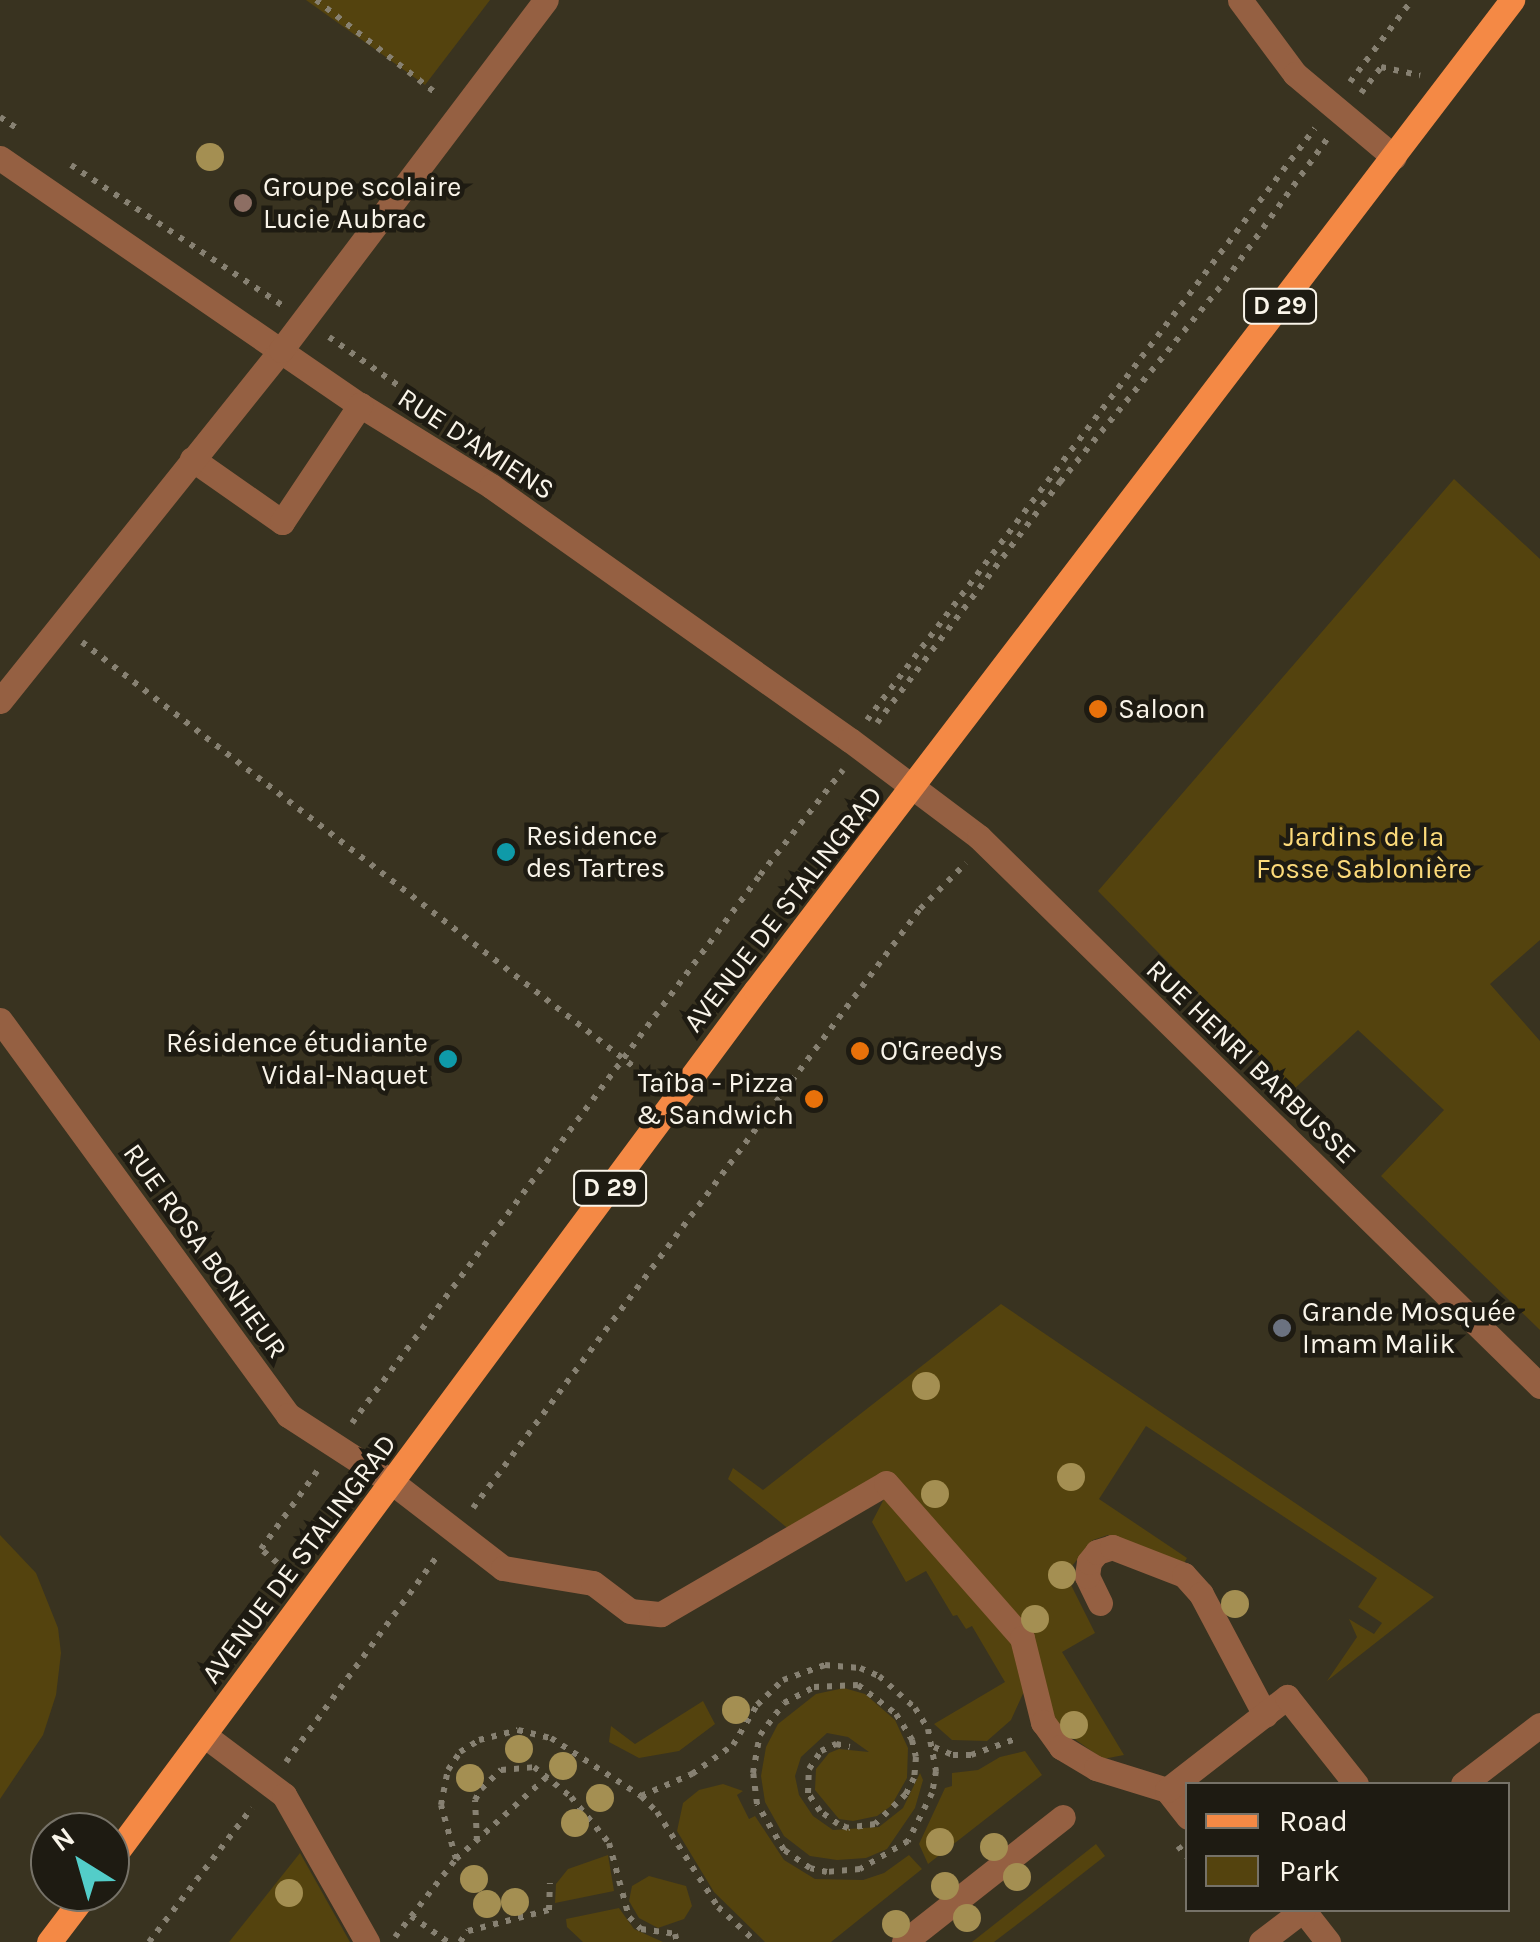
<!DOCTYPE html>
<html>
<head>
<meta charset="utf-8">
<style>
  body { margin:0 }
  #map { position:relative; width:1540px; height:1942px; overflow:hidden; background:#393320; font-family:Karla,sans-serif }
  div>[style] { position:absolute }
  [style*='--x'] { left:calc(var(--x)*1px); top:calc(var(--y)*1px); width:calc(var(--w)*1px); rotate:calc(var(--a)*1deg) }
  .green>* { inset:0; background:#54430e }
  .path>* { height:6px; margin-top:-3px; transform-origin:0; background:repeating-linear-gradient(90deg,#878172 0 5px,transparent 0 13px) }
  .minor>* { height:25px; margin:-12.5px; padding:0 12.5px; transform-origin:12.5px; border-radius:12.5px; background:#956042 }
  .major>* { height:25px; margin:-12.5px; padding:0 12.5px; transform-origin:12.5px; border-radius:12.5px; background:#f48945 }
  .trees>* { width:28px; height:28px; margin:-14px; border-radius:50%; background:#a48f52 }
  .dots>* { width:28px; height:28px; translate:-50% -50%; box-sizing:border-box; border:5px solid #1e1b12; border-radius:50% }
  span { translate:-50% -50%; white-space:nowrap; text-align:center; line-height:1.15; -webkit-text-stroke:9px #1e1b12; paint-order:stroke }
  .shield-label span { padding:2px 8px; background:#1e1b12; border:2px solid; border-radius:8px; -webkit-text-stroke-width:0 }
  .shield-label { font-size:25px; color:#f9f4e9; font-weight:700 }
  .poi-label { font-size:28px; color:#f9f4e9 }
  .left { translate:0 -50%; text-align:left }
  .right { translate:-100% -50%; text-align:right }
  .street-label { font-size:28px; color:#f9f4e9 }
  .park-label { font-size:28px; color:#fcda7a }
  .legend { position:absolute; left:1185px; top:1782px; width:325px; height:130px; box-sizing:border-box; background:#1e1b12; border:2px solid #767268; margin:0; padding:12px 18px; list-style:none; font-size:30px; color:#f9f4e9 }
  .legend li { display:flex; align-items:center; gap:20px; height:50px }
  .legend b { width:50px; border:2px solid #767268 }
  .north { position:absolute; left:30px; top:1812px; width:100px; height:100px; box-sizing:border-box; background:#1e1b12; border:2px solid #767268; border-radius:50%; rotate:323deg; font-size:28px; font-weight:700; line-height:40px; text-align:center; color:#f9f4e9 }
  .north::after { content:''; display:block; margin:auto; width:35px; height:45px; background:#53cdc9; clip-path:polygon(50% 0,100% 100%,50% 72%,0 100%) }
</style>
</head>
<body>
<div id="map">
  <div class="green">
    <i style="clip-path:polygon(306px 0,490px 0,425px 85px)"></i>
    <i style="clip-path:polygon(1454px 479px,1540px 559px,1540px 940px,1490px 984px,1540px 1041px,1540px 1330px,1381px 1176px,1444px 1110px,1358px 1030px,1293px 1090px,1098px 891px)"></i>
    <i style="clip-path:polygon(1001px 1304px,1434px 1597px,1327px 1681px,1357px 1637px,1349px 1619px,1374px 1634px,1382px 1623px,1358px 1607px,1377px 1578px,1146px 1426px,1099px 1499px,1187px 1558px,1183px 1565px,1108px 1535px,1093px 1540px,1072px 1566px,1071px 1585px,1095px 1633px,1062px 1652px,1124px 1755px,1103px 1759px,1056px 1726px,1035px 1643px,893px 1473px,791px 1531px,728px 1479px,733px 1468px,763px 1490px)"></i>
    <i style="clip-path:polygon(886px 1495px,1014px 1642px,1026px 1687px,1011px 1720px,987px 1741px,952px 1740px,934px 1724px,1005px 1682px,972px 1626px,966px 1629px,957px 1615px,953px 1616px,926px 1571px,906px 1582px,872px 1522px)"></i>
    <i style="clip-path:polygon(0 1535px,36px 1573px,58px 1628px,61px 1653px,56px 1695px,43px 1735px,0 1799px)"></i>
    <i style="clip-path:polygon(844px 1688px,865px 1694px,895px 1720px,908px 1748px,907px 1778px,891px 1806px,877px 1816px,853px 1821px,839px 1819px,815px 1790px,816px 1769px,829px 1753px,839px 1749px,869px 1752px,848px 1737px,827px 1733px,801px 1757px,795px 1776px,799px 1795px,813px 1816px,833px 1830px,879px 1827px,903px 1808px,920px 1773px,923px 1780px,915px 1808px,887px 1849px,866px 1858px,837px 1860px,810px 1856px,784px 1836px,765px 1802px,761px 1776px,766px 1747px,778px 1724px,816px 1694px)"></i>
    <i style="clip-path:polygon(703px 1701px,715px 1724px,679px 1751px,639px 1758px,609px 1742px,611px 1726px,635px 1744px)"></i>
    <i style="clip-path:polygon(1025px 1751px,1042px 1775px,928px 1864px,919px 1844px,945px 1788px,952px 1786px,952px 1773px,978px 1770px,1000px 1757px)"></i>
    <i style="clip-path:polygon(723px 1784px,743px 1791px,737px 1795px,749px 1819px,755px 1816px,784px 1860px,815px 1879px,863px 1880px,884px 1873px,909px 1855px,922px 1869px,831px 1942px,765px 1942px,714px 1892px,677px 1831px,683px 1803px,699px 1790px)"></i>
    <i style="clip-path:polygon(1096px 1844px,1105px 1856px,1036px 1910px,994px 1942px,972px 1942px)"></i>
    <i style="clip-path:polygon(300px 1853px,350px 1942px,229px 1942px)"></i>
    <i style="clip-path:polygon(608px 1855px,614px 1891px,555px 1903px,556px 1884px,568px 1869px)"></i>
    <i style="clip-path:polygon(649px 1876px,686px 1886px,692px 1906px,684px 1919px,658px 1928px,639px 1918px,629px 1901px,632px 1886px)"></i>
    <i style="clip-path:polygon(619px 1908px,634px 1929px,663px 1942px,583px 1942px,567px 1927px,566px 1919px)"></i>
  </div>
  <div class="path">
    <i style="--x:316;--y:0;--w:153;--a:37.8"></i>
    <i style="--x:1350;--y:82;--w:103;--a:-52.9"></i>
    <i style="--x:1361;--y:93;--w:33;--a:-52"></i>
    <i style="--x:1381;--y:67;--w:40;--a:12"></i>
    <i style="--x:0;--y:117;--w:23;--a:34"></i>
    <i style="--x:71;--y:165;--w:253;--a:33.6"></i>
    <i style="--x:329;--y:337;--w:122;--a:35"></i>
    <i style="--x:82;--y:642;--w:718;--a:37.59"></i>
    <i style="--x:867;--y:720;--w:742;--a:-52.88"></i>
    <i style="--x:877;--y:723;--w:303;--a:-52.8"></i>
    <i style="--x:1060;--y:482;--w:260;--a:-50.6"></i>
    <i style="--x:1225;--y:281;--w:175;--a:-54.3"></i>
    <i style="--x:352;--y:1423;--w:683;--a:-53.33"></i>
    <i style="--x:760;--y:875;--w:134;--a:-51.7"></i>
    <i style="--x:473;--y:1508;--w:747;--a:-53.27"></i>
    <i style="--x:920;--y:909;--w:65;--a:-45"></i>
    <i style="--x:287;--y:1571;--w:34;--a:-140"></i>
    <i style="--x:261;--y:1549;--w:97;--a:-54.2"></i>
    <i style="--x:934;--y:1747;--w:21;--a:23"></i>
    <i style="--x:953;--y:1755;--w:18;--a:0"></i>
    <i style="--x:971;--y:1755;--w:50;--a:-19.9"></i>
    <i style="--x:286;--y:1762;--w:258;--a:-53.7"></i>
    <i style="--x:641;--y:1796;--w:56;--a:-23.3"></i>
    <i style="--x:692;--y:1774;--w:50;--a:-35.3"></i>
    <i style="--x:733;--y:1745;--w:47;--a:-59"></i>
    <i style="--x:757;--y:1705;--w:36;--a:-44"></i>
    <i style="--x:783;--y:1680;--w:45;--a:-19.7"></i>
    <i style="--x:825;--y:1665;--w:35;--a:5"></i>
    <i style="--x:860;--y:1668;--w:21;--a:23"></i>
    <i style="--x:879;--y:1676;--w:48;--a:41.6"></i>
    <i style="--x:915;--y:1708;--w:25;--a:58"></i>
    <i style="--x:928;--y:1729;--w:43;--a:79.2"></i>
    <i style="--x:936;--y:1771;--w:22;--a:100"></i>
    <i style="--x:932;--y:1793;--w:54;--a:116.6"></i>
    <i style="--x:908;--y:1841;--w:56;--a:149.7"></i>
    <i style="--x:860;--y:1869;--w:33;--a:175"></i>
    <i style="--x:827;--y:1872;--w:17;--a:-167"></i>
    <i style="--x:810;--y:1868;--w:32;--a:-145"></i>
    <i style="--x:784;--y:1850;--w:53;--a:-120.4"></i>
    <i style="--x:757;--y:1804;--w:31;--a:-97"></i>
    <i style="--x:753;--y:1773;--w:39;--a:-80"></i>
    <i style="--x:760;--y:1735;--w:40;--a:-53"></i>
    <i style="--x:784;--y:1703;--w:34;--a:-28"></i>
    <i style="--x:814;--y:1687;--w:44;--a:-2.6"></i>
    <i style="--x:858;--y:1685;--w:48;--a:37.3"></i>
    <i style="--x:896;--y:1714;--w:31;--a:58"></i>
    <i style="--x:912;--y:1740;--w:17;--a:77"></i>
    <i style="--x:916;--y:1757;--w:21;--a:95"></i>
    <i style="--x:914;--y:1778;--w:18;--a:117"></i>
    <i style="--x:906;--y:1794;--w:43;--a:135.9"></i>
    <i style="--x:875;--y:1824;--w:27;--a:172"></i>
    <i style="--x:848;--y:1828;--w:11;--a:-158"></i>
    <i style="--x:838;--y:1824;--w:22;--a:-144"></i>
    <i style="--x:820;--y:1811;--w:22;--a:-124"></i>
    <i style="--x:808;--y:1793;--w:24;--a:-88"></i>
    <i style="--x:809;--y:1769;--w:22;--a:-56"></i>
    <i style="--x:821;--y:1751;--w:17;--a:-25"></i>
    <i style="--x:836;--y:1744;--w:14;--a:12"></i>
    <i style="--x:477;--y:1841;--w:41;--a:-92.8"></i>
    <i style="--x:475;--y:1800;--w:13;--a:-61"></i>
    <i style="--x:481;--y:1789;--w:28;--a:-44"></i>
    <i style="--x:501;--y:1770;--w:33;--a:-5"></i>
    <i style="--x:534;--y:1767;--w:48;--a:39"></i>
    <i style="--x:571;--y:1797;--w:60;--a:50.4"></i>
    <i style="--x:609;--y:1843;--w:77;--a:74.9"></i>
    <i style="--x:629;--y:1917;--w:17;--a:45"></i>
    <i style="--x:641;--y:1929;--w:34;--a:8"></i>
    <i style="--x:675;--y:1934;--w:8;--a:76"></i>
    <i style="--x:1178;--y:1846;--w:16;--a:50"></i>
    <i style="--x:456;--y:1859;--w:124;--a:-42.1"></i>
    <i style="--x:411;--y:1916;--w:45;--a:35.1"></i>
    <i style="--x:395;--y:1937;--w:99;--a:-52"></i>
    <i style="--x:456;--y:1859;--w:56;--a:-105.5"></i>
    <i style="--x:441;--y:1805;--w:36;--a:-79"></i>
    <i style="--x:448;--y:1770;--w:22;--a:-56"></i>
    <i style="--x:460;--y:1752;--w:22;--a:-32"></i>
    <i style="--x:479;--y:1740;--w:40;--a:-14.4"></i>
    <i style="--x:518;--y:1730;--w:34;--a:14"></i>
    <i style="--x:551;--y:1738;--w:107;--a:32.8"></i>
    <i style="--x:641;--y:1796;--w:23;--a:45"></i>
    <i style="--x:657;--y:1812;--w:113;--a:57.3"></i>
    <i style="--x:718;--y:1907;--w:52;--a:42.6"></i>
    <i style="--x:149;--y:1942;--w:169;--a:-52.5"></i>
    <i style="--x:460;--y:1942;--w:14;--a:-54"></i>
    <i style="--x:468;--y:1931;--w:84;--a:-14.5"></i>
    <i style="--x:549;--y:1910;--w:27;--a:-88"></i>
  </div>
  <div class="minor">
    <i style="--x:1240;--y:0;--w:92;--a:53.4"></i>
    <i style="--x:1295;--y:74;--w:129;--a:40"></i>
    <i style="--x:0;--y:158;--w:437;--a:34.5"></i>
    <i style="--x:360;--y:405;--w:154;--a:31.7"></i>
    <i style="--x:491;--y:486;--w:440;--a:35.3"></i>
    <i style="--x:850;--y:740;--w:161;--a:36.9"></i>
    <i style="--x:979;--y:837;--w:785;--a:44.38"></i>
    <i style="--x:192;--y:459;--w:110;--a:35"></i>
    <i style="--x:282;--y:522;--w:141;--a:-56.3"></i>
    <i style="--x:0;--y:701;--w:450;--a:-51.3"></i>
    <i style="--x:281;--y:350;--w:439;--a:-52.9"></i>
    <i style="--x:0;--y:1020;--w:489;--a:53.9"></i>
    <i style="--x:288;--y:1415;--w:125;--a:32.9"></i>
    <i style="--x:393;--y:1483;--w:139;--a:37.7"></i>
    <i style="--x:503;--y:1568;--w:91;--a:9.5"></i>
    <i style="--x:593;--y:1583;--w:46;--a:37.1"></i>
    <i style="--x:630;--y:1611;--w:31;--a:6"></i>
    <i style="--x:661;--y:1614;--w:260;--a:-30.2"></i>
    <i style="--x:886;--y:1483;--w:206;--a:48.7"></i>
    <i style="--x:1022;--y:1638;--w:87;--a:76"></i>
    <i style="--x:1043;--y:1722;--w:31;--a:54"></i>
    <i style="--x:1061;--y:1747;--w:41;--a:31"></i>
    <i style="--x:1096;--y:1768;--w:74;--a:17.2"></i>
    <i style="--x:1167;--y:1790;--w:34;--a:52"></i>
    <i style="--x:1100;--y:1603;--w:30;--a:-116"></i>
    <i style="--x:1087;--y:1576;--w:14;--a:-82"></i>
    <i style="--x:1089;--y:1562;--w:13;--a:-51"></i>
    <i style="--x:1097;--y:1552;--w:16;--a:-18"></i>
    <i style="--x:1112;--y:1547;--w:77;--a:21.3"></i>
    <i style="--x:1184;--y:1575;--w:25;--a:48"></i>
    <i style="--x:1201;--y:1594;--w:137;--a:62.1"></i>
    <i style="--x:204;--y:1735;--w:100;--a:36.9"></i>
    <i style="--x:284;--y:1795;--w:169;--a:60.5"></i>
    <i style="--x:1463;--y:1784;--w:97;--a:-37.5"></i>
    <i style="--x:1167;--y:1790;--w:152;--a:-37.8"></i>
    <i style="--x:1287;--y:1697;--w:111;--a:51.6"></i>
    <i style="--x:1303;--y:1910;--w:41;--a:52"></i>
    <i style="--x:904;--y:1942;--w:202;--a:-38.2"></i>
    <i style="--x:1261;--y:1942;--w:53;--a:-37.3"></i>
  </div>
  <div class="major">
    <i style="--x:110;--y:1861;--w:1084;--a:-53.44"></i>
    <i style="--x:756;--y:990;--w:1246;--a:-52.63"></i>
    <i style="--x:49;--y:1942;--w:63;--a:-52.8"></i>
  </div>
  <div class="trees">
    <i style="left:210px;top:157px"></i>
    <i style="left:926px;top:1386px"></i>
    <i style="left:1071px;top:1477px"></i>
    <i style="left:935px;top:1494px"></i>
    <i style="left:1062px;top:1575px"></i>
    <i style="left:1235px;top:1604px"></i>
    <i style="left:1035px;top:1619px"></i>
    <i style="left:736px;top:1710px"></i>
    <i style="left:1074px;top:1725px"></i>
    <i style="left:519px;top:1749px"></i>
    <i style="left:563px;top:1766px"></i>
    <i style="left:470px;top:1778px"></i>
    <i style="left:600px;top:1798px"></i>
    <i style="left:575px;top:1823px"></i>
    <i style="left:940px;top:1842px"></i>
    <i style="left:994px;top:1847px"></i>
    <i style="left:1017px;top:1877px"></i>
    <i style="left:474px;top:1879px"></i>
    <i style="left:945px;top:1886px"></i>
    <i style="left:289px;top:1893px"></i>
    <i style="left:515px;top:1902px"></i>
    <i style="left:487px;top:1904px"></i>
    <i style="left:967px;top:1918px"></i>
    <i style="left:896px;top:1924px"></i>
  </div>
  <div class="dots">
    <i style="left:243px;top:203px;background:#8d6e63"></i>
    <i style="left:1098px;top:709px;background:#e8710a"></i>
    <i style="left:506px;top:852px;background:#0f9aa8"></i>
    <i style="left:860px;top:1051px;background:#e8710a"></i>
    <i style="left:448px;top:1059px;background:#0f9aa8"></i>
    <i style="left:814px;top:1099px;background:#e8710a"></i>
    <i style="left:1282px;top:1328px;background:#6b7280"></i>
  </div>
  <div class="shield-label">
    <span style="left:1280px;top:306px">D 29</span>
    <span style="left:610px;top:1188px">D 29</span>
  </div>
  <div class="poi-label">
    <span class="left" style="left:263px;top:203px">Groupe scolaire<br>Lucie Aubrac</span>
    <span class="left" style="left:1118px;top:709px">Saloon</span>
    <span class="left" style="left:526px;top:852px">Residence<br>des Tartres</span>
    <span class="right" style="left:428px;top:1059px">Résidence étudiante<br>Vidal-Naquet</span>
    <span class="left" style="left:880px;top:1051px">O'Greedys</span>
    <span class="right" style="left:794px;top:1099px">Taîba - Pizza<br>&amp; Sandwich</span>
    <span class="left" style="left:1302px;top:1328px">Grande Mosquée<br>Imam Malik</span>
  </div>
  <div class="street-label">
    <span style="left:476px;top:444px;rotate:33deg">RUE D'AMIENS</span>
    <span style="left:783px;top:909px;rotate:-52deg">AVENUE DE STALINGRAD</span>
    <span style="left:1251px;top:1062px;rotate:44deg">RUE HENRI BARBUSSE</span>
    <span style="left:205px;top:1251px;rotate:54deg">RUE ROSA BONHEUR</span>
    <span style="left:299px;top:1559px;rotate:-53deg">AVENUE DE STALINGRAD</span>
  </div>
  <div class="park-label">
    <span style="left:1364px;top:853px">Jardins de la<br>Fosse Sablonière</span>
  </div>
  <ul class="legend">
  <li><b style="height:12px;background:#f48945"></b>Road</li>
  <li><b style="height:28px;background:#54430e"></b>Park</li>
  </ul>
  <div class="north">N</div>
</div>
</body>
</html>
